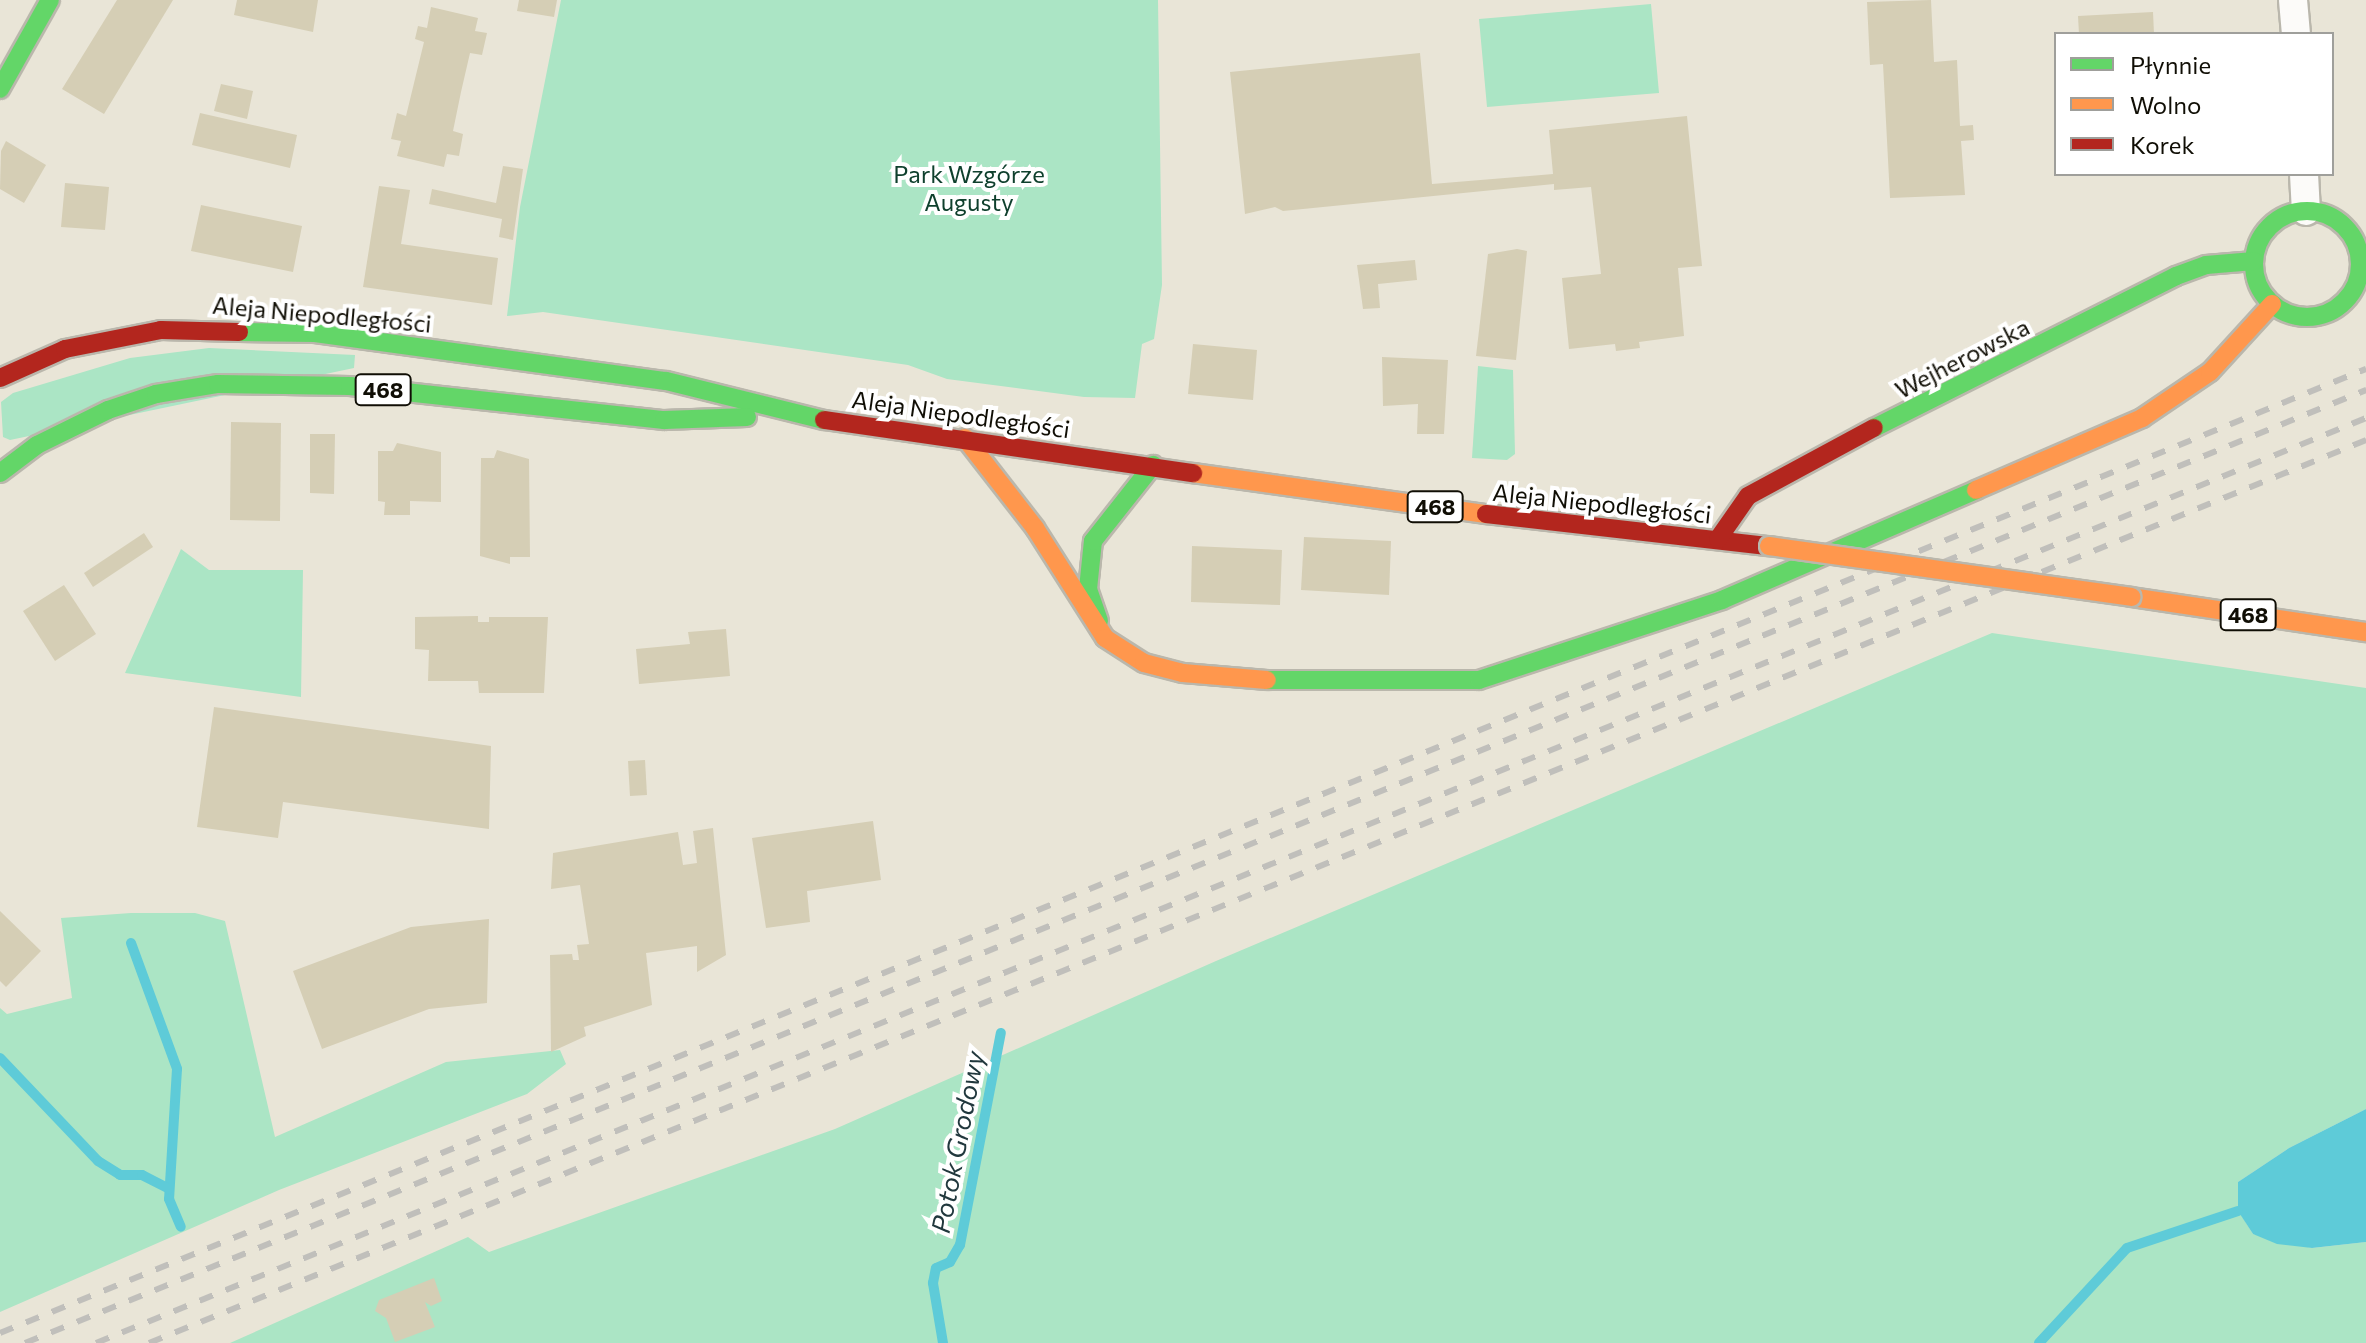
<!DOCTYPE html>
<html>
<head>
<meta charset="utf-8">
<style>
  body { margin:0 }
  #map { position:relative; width:2366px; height:1343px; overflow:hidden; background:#e9e5d7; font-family:Commissioner,sans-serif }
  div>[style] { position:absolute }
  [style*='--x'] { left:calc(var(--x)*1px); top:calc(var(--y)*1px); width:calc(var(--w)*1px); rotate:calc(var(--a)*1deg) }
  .green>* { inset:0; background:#abe5c5 }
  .water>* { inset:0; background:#5ecbd8 }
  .stream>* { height:10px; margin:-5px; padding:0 5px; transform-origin:5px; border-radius:5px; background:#5ecbd8 }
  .building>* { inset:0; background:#d5ceb5 }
  .roads { filter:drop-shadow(2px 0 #bab7ac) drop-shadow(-2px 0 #bab7ac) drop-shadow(0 2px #bab7ac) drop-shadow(0 -2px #bab7ac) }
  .street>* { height:28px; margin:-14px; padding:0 14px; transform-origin:14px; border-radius:14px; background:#fcfbf9 }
  .fast>* { height:18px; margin:-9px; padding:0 9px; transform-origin:9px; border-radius:9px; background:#63d668 }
  .fast>.ring { margin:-9px; padding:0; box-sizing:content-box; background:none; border:18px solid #63d668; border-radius:50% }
  .slow>* { height:18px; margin:-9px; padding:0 9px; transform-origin:9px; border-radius:9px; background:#ff974d }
  .jam>* { height:18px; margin:-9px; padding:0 9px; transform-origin:9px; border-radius:9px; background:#b3261e }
  .rail>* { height:6px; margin-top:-3px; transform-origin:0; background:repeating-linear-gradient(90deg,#c0bfbb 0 14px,transparent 0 28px) }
  .bridges { filter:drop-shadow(2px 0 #bab7ac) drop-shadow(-2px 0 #bab7ac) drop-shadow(0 2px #bab7ac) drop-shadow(0 -2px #bab7ac) }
  .slow-bridge>* { height:18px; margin:-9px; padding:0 9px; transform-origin:9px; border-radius:9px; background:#ff974d }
  span { translate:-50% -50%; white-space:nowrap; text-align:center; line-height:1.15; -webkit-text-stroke:8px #fff; paint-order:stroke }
  .shield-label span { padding:2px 6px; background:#fff; border:2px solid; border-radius:6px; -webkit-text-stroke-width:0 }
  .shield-label { font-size:22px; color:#100e05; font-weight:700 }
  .park-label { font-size:24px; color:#0f402d }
  .street-label { font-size:24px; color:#100e05 }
  .water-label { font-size:26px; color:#21383d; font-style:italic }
  .legend { position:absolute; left:2054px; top:32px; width:280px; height:144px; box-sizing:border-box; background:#fff; border:2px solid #9f9f9b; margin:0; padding:10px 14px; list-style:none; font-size:24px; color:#100e05 }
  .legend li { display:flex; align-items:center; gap:16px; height:40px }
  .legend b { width:40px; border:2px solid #9f9f9b }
</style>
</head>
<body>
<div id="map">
  <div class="green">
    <i style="clip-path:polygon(561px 0,1158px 0,1162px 285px,1154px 339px,1142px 344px,1135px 398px,1084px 397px,947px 379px,908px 365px,543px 312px,507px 316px,520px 207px)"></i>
    <i style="clip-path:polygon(1651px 4px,1659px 93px,1487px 107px,1479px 19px)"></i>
    <i style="clip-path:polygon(209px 348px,355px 355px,354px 368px,10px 440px,3px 437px,1px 402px,13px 393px,130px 358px)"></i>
    <i style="clip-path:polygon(1478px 366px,1513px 370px,1515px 454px,1507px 460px,1472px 458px)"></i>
    <i style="clip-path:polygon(181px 549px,209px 570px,303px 570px,301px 697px,125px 673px)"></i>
    <i style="clip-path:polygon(1992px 633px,2366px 688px,2366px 1109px,2289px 1148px,2238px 1182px,2238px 1210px,2253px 1234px,2312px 1248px,2366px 1242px,2366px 1343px,230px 1343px,468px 1237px,489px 1252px,835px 1129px,1216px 961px)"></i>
    <i style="clip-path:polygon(131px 913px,195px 913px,225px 921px,275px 1137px,446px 1062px,560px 1050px,566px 1064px,527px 1094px,279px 1190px,0 1312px,0 1008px,7px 1014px,72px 998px,61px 918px)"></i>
  </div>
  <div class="water">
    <i style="clip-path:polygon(2366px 1109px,2366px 1242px,2312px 1248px,2277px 1244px,2253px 1234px,2238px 1211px,2238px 1182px,2289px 1148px)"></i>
  </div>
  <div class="stream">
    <i style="--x:131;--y:943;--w:134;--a:69.9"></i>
    <i style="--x:177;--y:1069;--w:130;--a:93.5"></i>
    <i style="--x:169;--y:1199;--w:30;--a:67"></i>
    <i style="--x:0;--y:1058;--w:142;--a:46.4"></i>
    <i style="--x:98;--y:1161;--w:26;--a:32"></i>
    <i style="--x:120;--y:1175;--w:22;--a:0"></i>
    <i style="--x:142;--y:1175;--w:30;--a:27"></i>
    <i style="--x:943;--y:1343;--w:61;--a:-99.5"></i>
    <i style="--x:933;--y:1283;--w:15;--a:-79"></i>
    <i style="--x:936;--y:1268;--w:15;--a:-23"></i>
    <i style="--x:950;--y:1262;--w:20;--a:-60"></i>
    <i style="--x:960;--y:1245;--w:216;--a:-79.1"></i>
    <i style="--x:2039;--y:1343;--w:129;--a:-47.2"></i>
    <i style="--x:2127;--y:1248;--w:117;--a:-18.4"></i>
  </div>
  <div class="building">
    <i style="clip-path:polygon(117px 0,173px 0,104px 114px,62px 89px)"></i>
    <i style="clip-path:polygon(237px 0,318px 0,313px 32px,234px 15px)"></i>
    <i style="clip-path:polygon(519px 0,557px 0,554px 17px,517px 11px)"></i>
    <i style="clip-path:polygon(1931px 0,1934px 62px,1957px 60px,1960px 126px,1973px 125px,1974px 140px,1961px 141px,1965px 195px,1890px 198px,1883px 64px,1870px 65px,1867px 2px)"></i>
    <i style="clip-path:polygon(431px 7px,478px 18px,475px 31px,487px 33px,482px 55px,470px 53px,461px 92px,453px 131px,463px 134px,459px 156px,447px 154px,444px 167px,397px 156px,401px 141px,391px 139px,397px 113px,406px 116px,424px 42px,415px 39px,418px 26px,427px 28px)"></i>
    <i style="clip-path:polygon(2153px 12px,2154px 34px,2079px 34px,2078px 16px)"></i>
    <i style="clip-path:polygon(1420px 53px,1432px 184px,1553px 174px,1549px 130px,1687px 116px,1702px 266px,1678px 268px,1684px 336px,1639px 342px,1640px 348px,1616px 351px,1615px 344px,1569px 349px,1562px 278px,1601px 274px,1591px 187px,1554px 190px,1554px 184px,1283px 211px,1275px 207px,1245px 214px,1230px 72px)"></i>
    <i style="clip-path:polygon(221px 84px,253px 91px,247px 119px,214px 111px)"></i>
    <i style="clip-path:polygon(200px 113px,297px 135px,290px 168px,192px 145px)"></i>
    <i style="clip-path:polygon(6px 141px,46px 165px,24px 203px,0 189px,1px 151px)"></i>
    <i style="clip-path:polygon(503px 166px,523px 169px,513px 240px,499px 237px,502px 219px,429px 204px,432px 189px,496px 203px)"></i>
    <i style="clip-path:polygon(65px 183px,109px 187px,105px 230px,61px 227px)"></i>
    <i style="clip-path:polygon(379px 186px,410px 190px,401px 244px,498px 258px,492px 305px,363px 287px)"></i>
    <i style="clip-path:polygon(201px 205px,302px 226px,293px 272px,191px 251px)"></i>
    <i style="clip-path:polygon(1517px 249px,1527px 251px,1516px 360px,1476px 356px,1488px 254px)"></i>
    <i style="clip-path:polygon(1415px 260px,1417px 280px,1378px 284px,1380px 308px,1363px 309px,1357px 265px)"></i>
    <i style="clip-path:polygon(1193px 344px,1257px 350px,1253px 400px,1188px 394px)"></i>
    <i style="clip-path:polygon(1382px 357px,1448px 360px,1444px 434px,1417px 434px,1418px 404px,1383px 406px)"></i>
    <i style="clip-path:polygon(231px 422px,281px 423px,280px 521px,230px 520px)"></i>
    <i style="clip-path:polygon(310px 434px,335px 434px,334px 494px,310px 493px)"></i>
    <i style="clip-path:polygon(397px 443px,441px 452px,441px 502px,410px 501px,410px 515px,384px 515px,385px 502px,378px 501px,378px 451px,393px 451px)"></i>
    <i style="clip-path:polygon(497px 450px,529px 459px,530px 557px,510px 557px,510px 564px,480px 556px,481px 458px,494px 458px)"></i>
    <i style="clip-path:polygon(144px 533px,153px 547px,93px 587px,84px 573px)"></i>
    <i style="clip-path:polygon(1304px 537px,1391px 541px,1389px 595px,1301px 590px)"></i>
    <i style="clip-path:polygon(1192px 546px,1282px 550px,1280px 605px,1191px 602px)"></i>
    <i style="clip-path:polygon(64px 585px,96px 634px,55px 661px,23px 611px)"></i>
    <i style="clip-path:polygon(478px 616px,478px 622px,489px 622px,489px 617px,548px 617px,544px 693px,479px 693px,478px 681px,428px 681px,429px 650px,415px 649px,415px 617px)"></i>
    <i style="clip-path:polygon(726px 629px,730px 676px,639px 684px,636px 649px,690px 644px,688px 632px)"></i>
    <i style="clip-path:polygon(214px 707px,491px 746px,489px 829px,283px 802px,278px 838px,197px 827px)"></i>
    <i style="clip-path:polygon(645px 760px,647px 795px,630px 796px,628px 761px)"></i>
    <i style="clip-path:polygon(873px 821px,881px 880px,807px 891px,810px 922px,766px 928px,752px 838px)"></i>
    <i style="clip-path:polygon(713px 828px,726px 955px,697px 972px,697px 946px,646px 953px,652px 1005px,584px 1027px,586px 1036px,551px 1052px,550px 955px,572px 954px,573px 960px,579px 960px,577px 945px,589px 944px,580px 885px,551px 889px,553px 853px,678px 832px,683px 865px,697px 863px,693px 831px)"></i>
    <i style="clip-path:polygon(0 911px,41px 951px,6px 987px,0 981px)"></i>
    <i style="clip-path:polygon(489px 919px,487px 1003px,429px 1009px,322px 1049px,293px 971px,411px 927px)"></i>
    <i style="clip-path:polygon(434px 1278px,442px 1301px,431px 1306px,425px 1302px,435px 1327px,395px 1342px,386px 1318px,375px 1311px,379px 1300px)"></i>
  </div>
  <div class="roads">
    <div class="street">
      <i style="--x:2293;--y:0;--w:34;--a:85"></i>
      <i style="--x:2304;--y:174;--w:37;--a:87"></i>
    </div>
    <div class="fast">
      <i style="--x:0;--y:89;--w:102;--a:-60.7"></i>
      <i class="ring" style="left:2254px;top:211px;width:88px;height:88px"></i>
      <i style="--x:239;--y:332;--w:76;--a:0.8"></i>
      <i style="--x:315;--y:333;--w:354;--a:7.8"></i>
      <i style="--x:666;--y:381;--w:163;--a:13.9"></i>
      <i style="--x:1874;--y:428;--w:338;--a:-26.7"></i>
      <i style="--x:2176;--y:276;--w:32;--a:-20"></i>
      <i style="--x:2206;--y:265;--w:48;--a:-4.8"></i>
      <i style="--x:0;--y:473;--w:46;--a:-37.1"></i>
      <i style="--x:37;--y:445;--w:79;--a:-26.2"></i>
      <i style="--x:108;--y:410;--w:51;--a:-18.4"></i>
      <i style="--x:156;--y:394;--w:63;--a:-9.2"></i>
      <i style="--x:218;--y:384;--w:132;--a:0.9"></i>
      <i style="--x:350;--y:386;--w:316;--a:6.2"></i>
      <i style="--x:664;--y:420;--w:83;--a:-2.1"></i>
      <i style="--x:1099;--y:621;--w:34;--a:-109"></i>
      <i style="--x:1088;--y:589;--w:48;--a:-84.1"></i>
      <i style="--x:1093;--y:541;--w:97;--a:-51.7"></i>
      <i style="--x:1267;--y:680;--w:212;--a:0"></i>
      <i style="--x:1479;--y:680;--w:256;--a:-18.2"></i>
      <i style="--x:1722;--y:600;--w:277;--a:-23.4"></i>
    </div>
    <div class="slow">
      <i style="--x:965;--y:438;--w:114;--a:52.1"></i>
      <i style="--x:1035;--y:528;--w:130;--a:57.5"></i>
      <i style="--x:1105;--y:638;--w:46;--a:32.7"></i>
      <i style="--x:1144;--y:663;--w:40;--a:14.4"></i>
      <i style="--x:1183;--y:673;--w:84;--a:4.8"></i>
      <i style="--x:1193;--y:473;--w:296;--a:8"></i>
      <i style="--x:1976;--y:490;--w:181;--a:-23.4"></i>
      <i style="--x:2142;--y:418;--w:82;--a:-34.1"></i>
      <i style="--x:2210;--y:372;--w:92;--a:-47.6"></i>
      <i style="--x:2131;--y:597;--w:238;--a:8.5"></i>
    </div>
    <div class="jam">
      <i style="--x:0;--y:378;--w:71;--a:-24"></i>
      <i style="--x:65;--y:349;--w:98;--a:-11.2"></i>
      <i style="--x:161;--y:330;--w:78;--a:1.5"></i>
      <i style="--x:824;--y:420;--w:373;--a:8.2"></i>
      <i style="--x:1486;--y:514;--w:285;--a:6.5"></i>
      <i style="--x:1718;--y:539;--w:52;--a:-55.1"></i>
      <i style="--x:1748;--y:496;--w:143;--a:-28.4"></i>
    </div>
  </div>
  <div class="rail">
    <i style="--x:0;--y:1333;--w:2555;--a:-22.17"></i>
    <i style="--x:25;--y:1343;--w:2528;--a:-22.15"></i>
    <i style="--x:96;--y:1343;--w:2451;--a:-22.17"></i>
    <i style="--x:149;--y:1343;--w:2394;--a:-22.16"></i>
  </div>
  <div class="bridges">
    <div class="slow-bridge">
      <i style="--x:1769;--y:546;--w:366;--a:8"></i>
    </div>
  </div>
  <div class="shield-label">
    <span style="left:383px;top:390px">468</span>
    <span style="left:1435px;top:507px">468</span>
    <span style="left:2248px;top:615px">468</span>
  </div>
  <div class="park-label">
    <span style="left:969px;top:188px">Park Wzgórze<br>Augusty</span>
  </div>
  <div class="street-label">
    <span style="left:322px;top:314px;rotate:5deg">Aleja Niepodległości</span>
    <span style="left:1962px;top:358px;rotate:-27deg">Wejherowska</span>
    <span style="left:961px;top:414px;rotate:8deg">Aleja Niepodległości</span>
    <span style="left:1602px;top:503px;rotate:6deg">Aleja Niepodległości</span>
  </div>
  <div class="water-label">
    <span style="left:957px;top:1142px;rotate:-79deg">Potok Grodowy</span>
  </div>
  <ul class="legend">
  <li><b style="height:10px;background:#63d668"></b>Płynnie</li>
  <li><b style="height:10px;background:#ff974d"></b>Wolno</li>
  <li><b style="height:10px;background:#b3261e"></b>Korek</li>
  </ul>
</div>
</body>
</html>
